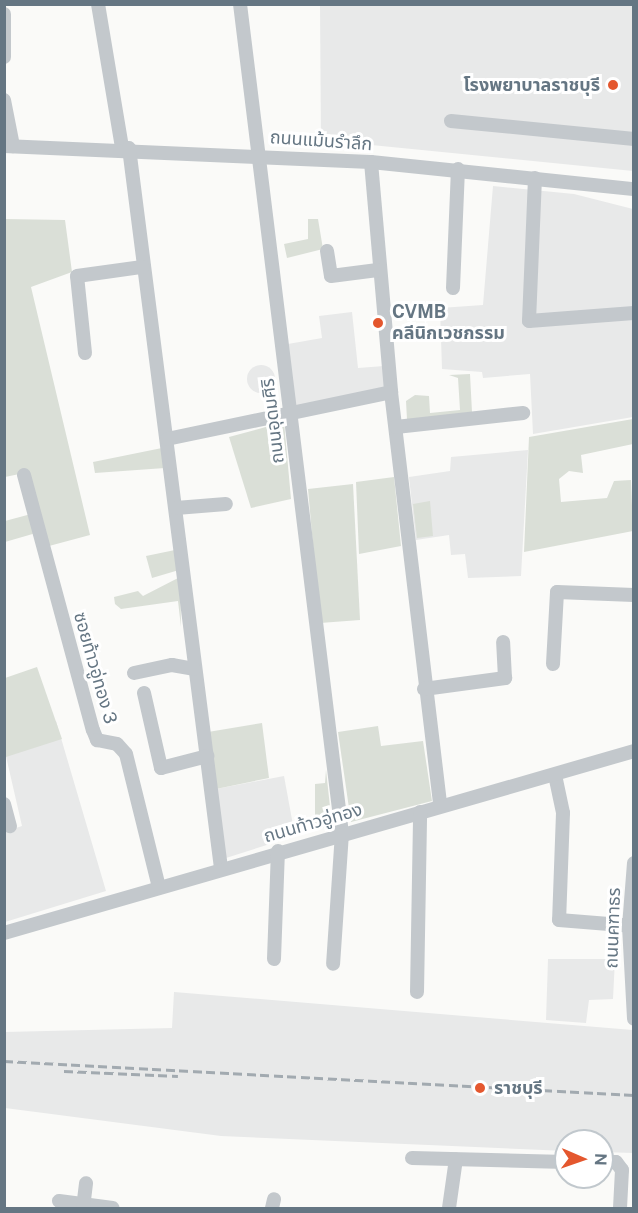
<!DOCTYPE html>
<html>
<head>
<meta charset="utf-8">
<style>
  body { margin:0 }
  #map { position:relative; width:638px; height:1213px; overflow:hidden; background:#fafaf8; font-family:"Public Sans","Noto Sans Thai",sans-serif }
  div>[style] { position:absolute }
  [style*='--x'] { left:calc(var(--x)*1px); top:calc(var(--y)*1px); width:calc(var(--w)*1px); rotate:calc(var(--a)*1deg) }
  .built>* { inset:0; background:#e8e9e9 }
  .round { border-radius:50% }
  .green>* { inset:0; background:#dadfd7 }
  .minor>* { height:14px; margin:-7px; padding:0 7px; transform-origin:7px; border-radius:7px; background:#c3c8cc }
  .rail>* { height:3px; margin-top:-1.5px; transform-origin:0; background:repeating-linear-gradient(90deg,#a2aab0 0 9px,transparent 0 13.5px) }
  .dots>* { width:16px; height:16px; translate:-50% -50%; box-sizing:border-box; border:3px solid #fff; border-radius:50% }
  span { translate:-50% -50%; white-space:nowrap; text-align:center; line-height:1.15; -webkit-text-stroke:6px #fff; paint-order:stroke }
  .poi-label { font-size:18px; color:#657683; font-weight:700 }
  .right { translate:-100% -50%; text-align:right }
  .left { translate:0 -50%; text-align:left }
  .street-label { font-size:18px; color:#657683 }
  .frame { position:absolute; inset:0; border:6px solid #657683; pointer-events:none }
  .north { position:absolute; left:554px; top:1129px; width:60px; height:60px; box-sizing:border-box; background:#fff; border:2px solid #c1c8cd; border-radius:50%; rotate:92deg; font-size:16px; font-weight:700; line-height:24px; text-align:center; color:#657683 }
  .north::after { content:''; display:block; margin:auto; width:21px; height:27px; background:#e4572e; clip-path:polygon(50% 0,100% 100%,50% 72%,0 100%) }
</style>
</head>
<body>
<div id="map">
  <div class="built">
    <i style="clip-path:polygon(320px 5px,633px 5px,633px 171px,321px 140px)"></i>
    <i style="clip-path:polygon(493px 186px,574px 194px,633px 209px,633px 417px,533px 434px,530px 374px,483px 378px,482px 372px,442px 369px,440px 308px,483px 305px)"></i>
    <i style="clip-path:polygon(352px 312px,358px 368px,384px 366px,386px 389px,296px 408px,288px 344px,322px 338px,319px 316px)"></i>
    <i class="round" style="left:247px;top:365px;width:28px;height:28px"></i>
    <i style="clip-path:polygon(528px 450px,521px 576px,468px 578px,465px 554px,451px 555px,449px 535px,416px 540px,409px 477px,450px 471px,451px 457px)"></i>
    <i style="clip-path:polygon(56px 721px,106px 891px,5px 922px,4px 832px,22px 826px,5px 752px)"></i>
    <i style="clip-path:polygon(284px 776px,295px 836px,226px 858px,216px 789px)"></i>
    <i style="clip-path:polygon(548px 959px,615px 959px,613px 999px,589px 1000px,586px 1023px,546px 1020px)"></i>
    <i style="clip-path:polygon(174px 992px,633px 1030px,633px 1153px,602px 1152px,602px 1141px,566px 1141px,566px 1151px,221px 1136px,5px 1108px,5px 1032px,172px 1028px)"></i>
  </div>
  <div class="green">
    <i style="clip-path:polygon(4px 219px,65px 220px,72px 272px,31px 287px,90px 535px,49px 546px,29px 472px,5px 477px)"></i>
    <i style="clip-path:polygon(308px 219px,318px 219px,323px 249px,287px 258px,284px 244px,308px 239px)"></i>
    <i style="clip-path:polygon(470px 374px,472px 412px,407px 420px,406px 401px,415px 395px,429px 396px,430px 413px,460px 410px,458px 378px,449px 375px)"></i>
    <i style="clip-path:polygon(633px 419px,633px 444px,581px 455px,583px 473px,569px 471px,559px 479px,561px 502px,607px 498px,614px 481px,631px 480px,633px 531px,524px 552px,529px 437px)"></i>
    <i style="clip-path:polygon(284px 422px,291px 499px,251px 508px,229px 437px)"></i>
    <i style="clip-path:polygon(162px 448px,165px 468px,95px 473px,93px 462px)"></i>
    <i style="clip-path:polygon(394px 477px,401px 546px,359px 554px,356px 482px)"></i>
    <i style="clip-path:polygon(353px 484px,360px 620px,320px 623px,308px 489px)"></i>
    <i style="clip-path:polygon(430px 501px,433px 536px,417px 538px,413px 504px)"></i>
    <i style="clip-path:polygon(31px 514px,36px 533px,5px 542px,5px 521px)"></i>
    <i style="clip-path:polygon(175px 550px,179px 570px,152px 578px,146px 556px)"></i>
    <i style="clip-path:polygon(180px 577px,181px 627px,178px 601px,121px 609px,115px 604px,114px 597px,138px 591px,143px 596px)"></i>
    <i style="clip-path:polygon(37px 667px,62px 739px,6px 757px,5px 678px)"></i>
    <i style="clip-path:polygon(262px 723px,269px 778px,216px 789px,208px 732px)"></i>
    <i style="clip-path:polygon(378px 726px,381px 746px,423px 741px,432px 801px,351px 822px,338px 732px)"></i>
    <i style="clip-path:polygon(326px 770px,332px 825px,315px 830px,315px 784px,325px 783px)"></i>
  </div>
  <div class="minor">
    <i style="--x:98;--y:4;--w:146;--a:80.5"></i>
    <i style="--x:240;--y:4;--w:835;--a:82.99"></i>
    <i style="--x:342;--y:833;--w:131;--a:93.9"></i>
    <i style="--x:4;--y:14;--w:43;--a:90"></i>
    <i style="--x:4;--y:100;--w:47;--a:78.9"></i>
    <i style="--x:451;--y:121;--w:184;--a:5.6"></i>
    <i style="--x:4;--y:146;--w:367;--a:2.5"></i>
    <i style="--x:371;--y:162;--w:264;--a:5.9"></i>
    <i style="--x:129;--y:148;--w:726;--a:82.72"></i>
    <i style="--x:371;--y:162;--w:231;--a:85"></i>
    <i style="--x:391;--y:392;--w:416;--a:83.2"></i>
    <i style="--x:535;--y:178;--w:143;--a:92.4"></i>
    <i style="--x:529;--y:321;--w:105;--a:-4.4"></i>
    <i style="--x:327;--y:251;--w:25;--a:81"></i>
    <i style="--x:331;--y:276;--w:47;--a:-7.3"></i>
    <i style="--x:453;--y:288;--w:119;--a:-87.6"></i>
    <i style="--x:85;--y:353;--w:77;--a:-95.9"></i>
    <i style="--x:77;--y:276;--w:66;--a:-7.9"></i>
    <i style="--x:396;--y:427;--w:128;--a:-6.3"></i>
    <i style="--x:167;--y:439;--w:229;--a:-11.8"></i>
    <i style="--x:24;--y:475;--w:264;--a:74.9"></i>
    <i style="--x:93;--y:730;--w:11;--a:68"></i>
    <i style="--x:97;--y:740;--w:20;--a:11"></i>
    <i style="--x:117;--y:744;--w:13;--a:48"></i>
    <i style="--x:126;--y:754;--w:137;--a:76.1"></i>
    <i style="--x:176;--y:508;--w:50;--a:-4.6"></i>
    <i style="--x:553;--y:664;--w:72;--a:-86.8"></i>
    <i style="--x:557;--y:592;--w:77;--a:2.2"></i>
    <i style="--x:134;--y:673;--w:39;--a:-12"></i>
    <i style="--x:172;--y:665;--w:22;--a:10"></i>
    <i style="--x:424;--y:689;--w:82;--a:-7.7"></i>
    <i style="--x:505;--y:678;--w:36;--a:-93"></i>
    <i style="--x:144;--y:693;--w:77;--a:77.2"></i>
    <i style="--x:161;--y:768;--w:48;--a:-14.6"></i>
    <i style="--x:555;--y:775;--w:39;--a:78"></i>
    <i style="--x:563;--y:813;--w:107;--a:92.1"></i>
    <i style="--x:559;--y:920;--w:75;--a:4.6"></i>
    <i style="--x:4;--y:804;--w:23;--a:75"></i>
    <i style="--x:634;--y:863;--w:63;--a:94.5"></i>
    <i style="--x:629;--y:926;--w:93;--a:86.9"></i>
    <i style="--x:4;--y:933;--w:656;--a:-16.11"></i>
    <i style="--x:274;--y:959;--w:108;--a:-87.9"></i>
    <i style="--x:417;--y:992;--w:180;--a:-89"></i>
    <i style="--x:412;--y:1158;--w:154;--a:1.5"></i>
    <i style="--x:602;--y:1163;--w:14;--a:-4"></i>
    <i style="--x:616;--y:1162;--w:10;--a:53"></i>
    <i style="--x:622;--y:1170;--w:38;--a:93"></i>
    <i style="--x:59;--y:1201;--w:54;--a:7.4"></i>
    <i style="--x:83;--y:1208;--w:25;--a:-83"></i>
    <i style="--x:272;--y:1208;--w:9;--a:-77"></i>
    <i style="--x:449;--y:1208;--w:49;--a:-81.9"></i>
  </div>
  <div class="rail">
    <i style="--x:4;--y:1061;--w:631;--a:3.09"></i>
    <i style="--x:64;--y:1071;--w:114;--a:2.5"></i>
  </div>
  <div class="dots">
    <i style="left:613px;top:85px;background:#e4572e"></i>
    <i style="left:378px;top:323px;background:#e4572e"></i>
    <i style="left:480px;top:1088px;background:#e4572e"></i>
  </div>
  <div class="poi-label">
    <span class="right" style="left:600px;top:85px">โรงพยาบาลราชบุรี</span>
    <span class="left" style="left:392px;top:323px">CVMB<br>คลีนิกเวชกรรม</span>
    <span class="left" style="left:494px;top:1088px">ราชบุรี</span>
  </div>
  <div class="street-label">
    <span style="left:321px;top:141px;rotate:4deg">ถนนแม้นรำลึก</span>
    <span style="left:273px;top:421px;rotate:-97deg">ถนนอุดมศิริ</span>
    <span style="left:95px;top:668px;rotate:74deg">ซอยท้าวอู่ทอง 3</span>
    <span style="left:313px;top:823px;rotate:-16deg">ถนนท้าวอู่ทอง</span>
    <span style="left:613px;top:928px;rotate:-88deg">ถนนคฑาธร</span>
  </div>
  <div class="frame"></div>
  <div class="north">N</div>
</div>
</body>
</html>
